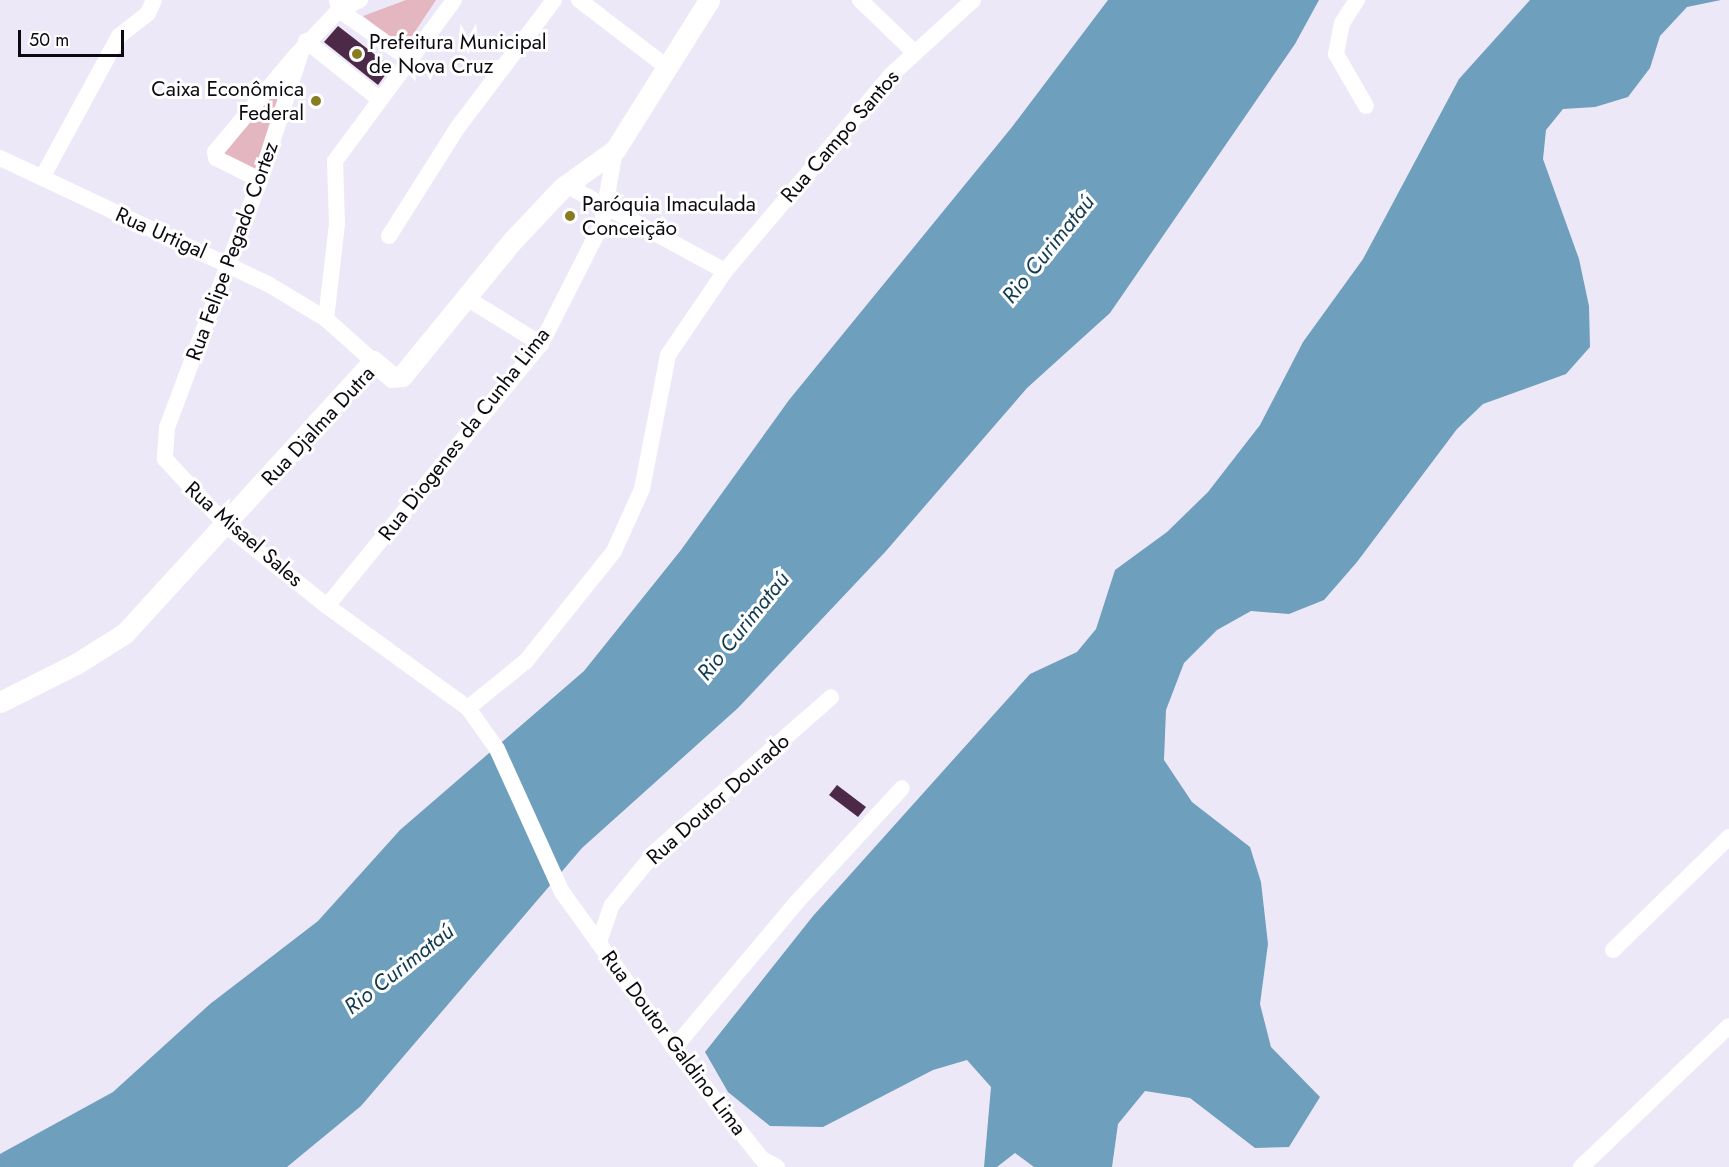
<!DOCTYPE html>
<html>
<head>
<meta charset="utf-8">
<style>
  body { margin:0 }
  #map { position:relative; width:1729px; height:1167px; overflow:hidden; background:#ede8f8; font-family:Jost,sans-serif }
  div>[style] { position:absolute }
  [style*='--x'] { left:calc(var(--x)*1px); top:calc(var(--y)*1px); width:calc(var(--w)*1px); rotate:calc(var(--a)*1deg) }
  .green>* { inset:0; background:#e4b6c0 }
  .water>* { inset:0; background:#6e9fbc }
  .building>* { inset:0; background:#4c2a47 }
  .minor>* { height:16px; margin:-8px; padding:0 8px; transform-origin:8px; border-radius:8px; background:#fff }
  .major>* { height:21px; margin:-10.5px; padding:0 10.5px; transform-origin:10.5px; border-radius:10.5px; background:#fff }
  .dots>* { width:16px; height:16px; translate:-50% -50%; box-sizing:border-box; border:3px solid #fff; border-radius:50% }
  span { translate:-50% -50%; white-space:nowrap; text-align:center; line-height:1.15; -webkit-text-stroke:6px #fff; paint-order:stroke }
  .poi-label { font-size:21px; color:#0c0a10 }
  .left { translate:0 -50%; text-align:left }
  .right { translate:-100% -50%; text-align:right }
  .street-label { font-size:21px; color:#0c0a10 }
  .water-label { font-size:22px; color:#113b50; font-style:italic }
  .scale { position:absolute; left:18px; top:30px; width:106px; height:27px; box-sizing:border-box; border:3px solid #0c0a10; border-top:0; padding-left:8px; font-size:18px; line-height:21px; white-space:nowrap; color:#0c0a10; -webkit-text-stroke:4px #fff; paint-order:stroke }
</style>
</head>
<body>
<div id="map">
  <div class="green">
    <i style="clip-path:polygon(406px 0,436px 0,404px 48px,363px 16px)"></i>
    <i style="clip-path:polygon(293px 67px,254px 175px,220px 154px)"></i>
  </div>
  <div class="water">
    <i style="clip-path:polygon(1108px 0,1319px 0,1295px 44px,1110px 313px,1027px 388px,886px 551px,738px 708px,582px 848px,361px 1106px,287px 1167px,0 1167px,0 1154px,113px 1092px,210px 1004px,318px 921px,400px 830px,584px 671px,681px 550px,789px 400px,1012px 127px)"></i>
    <i style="clip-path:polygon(1530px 0,1721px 0,1687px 7px,1660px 36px,1650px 68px,1628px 97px,1595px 107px,1563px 109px,1546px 130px,1543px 159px,1579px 259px,1589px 306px,1590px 347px,1566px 374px,1483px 404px,1457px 429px,1357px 562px,1324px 600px,1289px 614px,1251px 611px,1217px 630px,1184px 663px,1166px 710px,1164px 760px,1192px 802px,1250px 847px,1261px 882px,1268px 944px,1260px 1004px,1271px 1047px,1320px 1097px,1289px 1147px,1255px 1148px,1190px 1098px,1145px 1091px,1118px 1124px,1112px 1167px,1034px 1167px,1015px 1153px,997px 1167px,984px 1167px,991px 1087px,967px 1060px,933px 1070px,823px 1127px,770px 1126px,728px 1092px,705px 1052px,813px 916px,1030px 674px,1077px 652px,1096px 629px,1115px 570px,1167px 532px,1208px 492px,1260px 425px,1303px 342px,1363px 259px,1459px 79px)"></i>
  </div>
  <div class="building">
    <i style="clip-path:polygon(338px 26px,391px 67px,378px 85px,324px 42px)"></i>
    <i style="clip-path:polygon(837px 785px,866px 807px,858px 817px,829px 795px)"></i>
  </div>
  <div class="minor">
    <i style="--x:360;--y:0;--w:23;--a:155"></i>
    <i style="--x:339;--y:10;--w:54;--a:133.5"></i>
    <i style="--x:302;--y:49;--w:138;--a:107.8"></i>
    <i style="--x:260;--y:180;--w:264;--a:110.6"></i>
    <i style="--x:167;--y:427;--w:32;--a:94"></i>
    <i style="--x:165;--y:459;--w:91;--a:47.2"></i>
    <i style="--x:227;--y:526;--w:128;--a:38.7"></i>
    <i style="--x:327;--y:606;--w:174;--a:35.9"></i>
    <i style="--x:468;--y:708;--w:50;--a:54.7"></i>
    <i style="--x:497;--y:749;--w:157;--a:65.6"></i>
    <i style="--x:562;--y:892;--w:192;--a:54.3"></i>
    <i style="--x:674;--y:1048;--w:142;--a:51.6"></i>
    <i style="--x:762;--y:1159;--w:17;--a:28"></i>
    <i style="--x:579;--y:0;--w:111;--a:37.3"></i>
    <i style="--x:860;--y:0;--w:76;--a:43.9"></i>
    <i style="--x:1357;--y:0;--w:27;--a:123"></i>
    <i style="--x:1342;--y:23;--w:32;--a:101"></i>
    <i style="--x:1336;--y:54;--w:60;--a:60"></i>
    <i style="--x:337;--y:1;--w:9;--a:77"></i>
    <i style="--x:339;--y:10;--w:85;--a:35"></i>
    <i style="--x:306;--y:41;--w:92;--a:38.4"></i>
    <i style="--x:0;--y:158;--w:296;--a:25.2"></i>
    <i style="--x:268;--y:284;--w:68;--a:31.1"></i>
    <i style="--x:326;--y:319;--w:63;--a:41.8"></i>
    <i style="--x:43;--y:176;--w:159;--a:-61.5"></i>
    <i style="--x:119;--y:36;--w:37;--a:-38"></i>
    <i style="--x:148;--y:13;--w:14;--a:-65"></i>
    <i style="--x:260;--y:180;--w:49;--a:-153.4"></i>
    <i style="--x:216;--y:158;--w:6;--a:-99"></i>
    <i style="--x:215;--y:152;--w:128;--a:-50.1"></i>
    <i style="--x:566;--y:185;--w:181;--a:28.4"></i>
    <i style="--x:389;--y:236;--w:129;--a:-57.7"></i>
    <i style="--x:458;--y:127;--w:159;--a:-52.9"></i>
    <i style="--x:468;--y:299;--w:86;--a:31.7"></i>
    <i style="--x:326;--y:319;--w:96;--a:-83.4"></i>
    <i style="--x:337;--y:224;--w:63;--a:-91.8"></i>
    <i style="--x:335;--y:161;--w:200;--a:-53.5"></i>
    <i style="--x:327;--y:606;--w:338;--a:-50.8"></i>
    <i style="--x:541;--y:344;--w:135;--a:-63.1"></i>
    <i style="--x:602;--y:224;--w:75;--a:-80"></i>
    <i style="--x:468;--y:708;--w:75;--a:-39"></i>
    <i style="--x:526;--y:661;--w:141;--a:-51.3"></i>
    <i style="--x:614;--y:551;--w:68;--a:-65.7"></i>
    <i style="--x:642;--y:489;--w:136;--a:-79"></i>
    <i style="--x:668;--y:355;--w:102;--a:-55.8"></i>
    <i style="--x:725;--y:271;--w:257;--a:-49.7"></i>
    <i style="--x:891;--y:75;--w:111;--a:-42.4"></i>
    <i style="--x:599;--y:942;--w:39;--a:-71"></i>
    <i style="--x:612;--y:905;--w:70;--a:-50.8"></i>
    <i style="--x:656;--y:851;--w:233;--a:-41.3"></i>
    <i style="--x:1613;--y:950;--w:162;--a:-44.2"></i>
    <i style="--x:674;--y:1048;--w:189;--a:-49.9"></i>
    <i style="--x:796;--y:903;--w:156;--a:-47.3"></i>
    <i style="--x:1581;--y:1167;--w:204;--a:-43.6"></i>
  </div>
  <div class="major">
    <i style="--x:0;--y:702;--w:85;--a:-26.6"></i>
    <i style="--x:76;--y:664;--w:58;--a:-32.3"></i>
    <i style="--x:125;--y:633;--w:368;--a:-47.6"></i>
    <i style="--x:373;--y:361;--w:25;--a:40"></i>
    <i style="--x:392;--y:377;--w:10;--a:-6"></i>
    <i style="--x:402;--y:376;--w:176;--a:-50.8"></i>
    <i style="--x:513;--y:240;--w:71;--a:-46.7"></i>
    <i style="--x:562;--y:188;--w:65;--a:-35.6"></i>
    <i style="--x:615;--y:150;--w:177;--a:-57.9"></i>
  </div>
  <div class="dots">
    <i style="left:357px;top:54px;background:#877c21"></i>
    <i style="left:316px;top:101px;background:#877c21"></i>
    <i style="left:570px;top:216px;background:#877c21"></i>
  </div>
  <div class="poi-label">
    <span class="left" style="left:369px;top:54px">Prefeitura Municipal<br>de Nova Cruz</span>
    <span class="right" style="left:304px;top:101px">Caixa Econômica<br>Federal</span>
    <span class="left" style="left:582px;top:216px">Paróquia Imaculada<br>Conceição</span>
  </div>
  <div class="street-label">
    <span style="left:840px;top:136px;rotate:-49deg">Rua Campo Santos</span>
    <span style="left:161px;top:233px;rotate:24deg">Rua Urtigal</span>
    <span style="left:232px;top:251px;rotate:-70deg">Rua Felipe Pegado Cortez</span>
    <span style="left:318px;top:426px;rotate:-47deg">Rua Djalma Dutra</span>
    <span style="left:464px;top:434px;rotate:-52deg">Rua Diogenes da Cunha Lima</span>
    <span style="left:244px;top:534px;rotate:41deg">Rua Misael Sales</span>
    <span style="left:718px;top:799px;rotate:-42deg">Rua Doutor Dourado</span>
    <span style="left:674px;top:1043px;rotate:53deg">Rua Doutor Galdino Lima</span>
  </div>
  <div class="water-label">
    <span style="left:1048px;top:249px;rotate:-51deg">Rio Curimataú</span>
    <span style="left:743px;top:626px;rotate:-51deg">Rio Curimataú</span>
    <span style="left:399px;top:969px;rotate:-38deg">Rio Curimataú</span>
  </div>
  <div class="scale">50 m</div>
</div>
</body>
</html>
